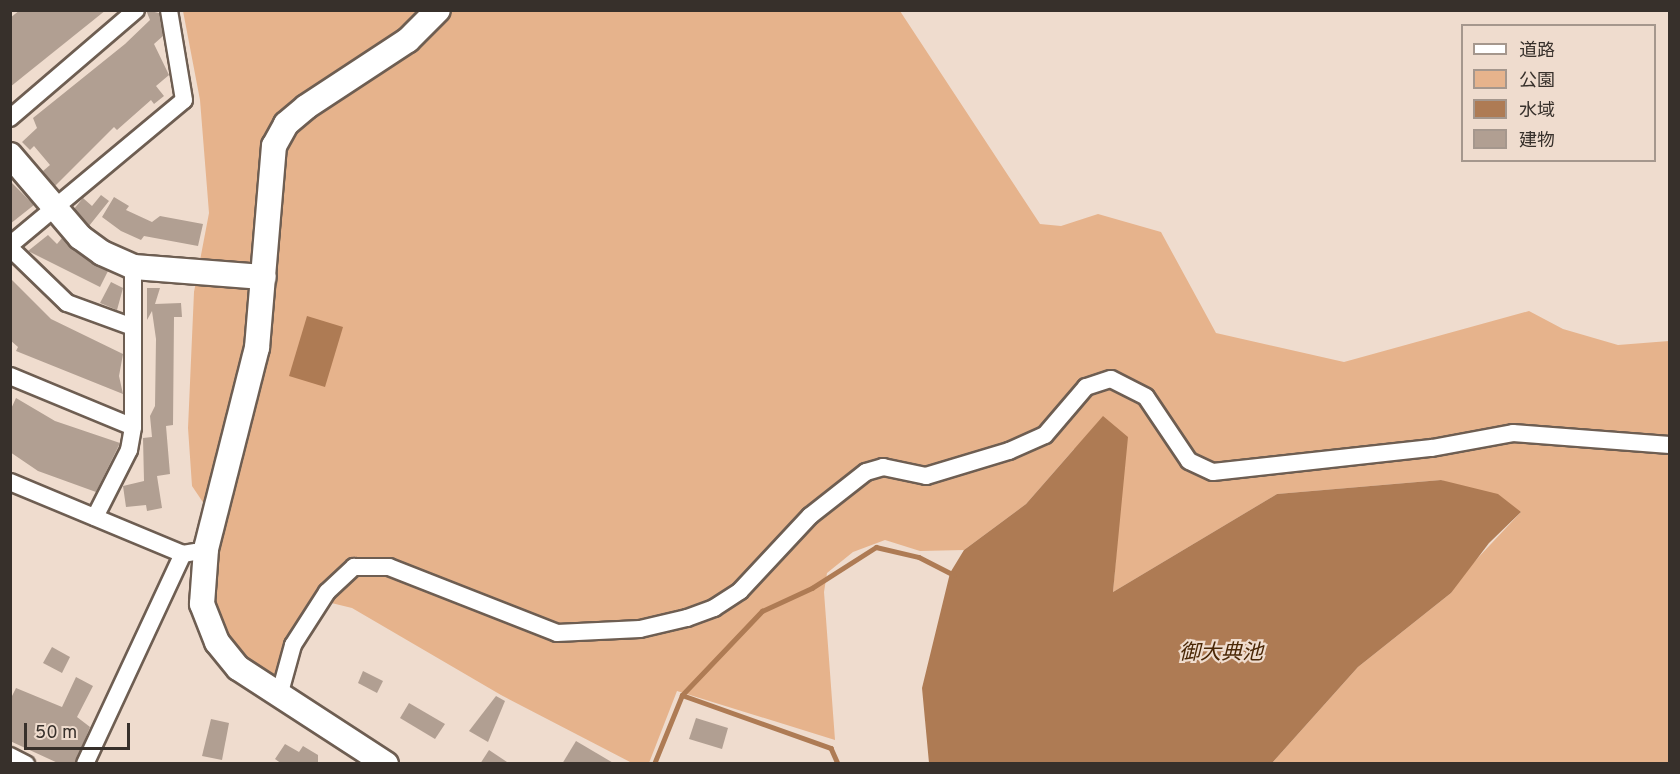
<!DOCTYPE html>
<html>
<head>
<meta charset="utf-8">
<style>
  body { margin:0 }
  #map { position:relative; width:1680px; height:774px; overflow:hidden; background:#efdcce; font-family:Overpass,"Noto Sans JP",sans-serif }
  div>[style] { position:absolute }
  [style*='--x'] { left:calc(var(--x)*1px); top:calc(var(--y)*1px); width:calc(var(--w)*1px); rotate:calc(var(--a)*1deg) }
  .green>* { inset:0; background:#e6b38c }
  .water>* { inset:0; background:#ae7b54 }
  .stream>* { height:4.5px; margin:-2.25px; padding:0 2.25px; transform-origin:2.25px; border-radius:2.25px; background:#ae7b54 }
  .building>* { inset:0; background:#b19f92 }
  .roads { filter:drop-shadow(2px 0 #6e5e52) drop-shadow(-2px 0 #6e5e52) drop-shadow(0 2px #6e5e52) drop-shadow(0 -2px #6e5e52) }
  .street>* { height:16px; margin:-8px; padding:0 8px; transform-origin:8px; border-radius:8px; background:#fff }
  .secondary>* { height:24px; margin:-12px; padding:0 12px; transform-origin:12px; border-radius:12px; background:#fff }
  span { translate:-50% -50%; white-space:nowrap; text-align:center; line-height:1.15; -webkit-text-stroke:4.5px #efdcce; paint-order:stroke }
  .water-label { font-size:21px; color:#4a2706; font-style:italic }
  .frame { position:absolute; inset:0; border:12px solid #37302b; pointer-events:none }
  .legend { position:absolute; left:1461px; top:24px; width:195px; height:138px; box-sizing:border-box; background:#efdcce; border:2px solid #a5978d; margin:0; padding:8px 10px; list-style:none; font-size:18px; color:#37302b }
  .legend li { display:flex; align-items:center; gap:12px; height:30px }
  .legend b { width:30px; border:2px solid #a5978d }
  .scale { position:absolute; left:24px; top:723px; width:106px; height:27px; box-sizing:border-box; border:3px solid #37302b; border-top:0; padding-left:8px; font-size:18px; line-height:21px; white-space:nowrap; color:#37302b; -webkit-text-stroke:4px #efdcce; paint-order:stroke }
</style>
</head>
<body>
<div id="map">
  <div class="green">
    <i style="clip-path:polygon(183px 11px,900px 11px,1040px 224px,1061px 226px,1098px 214px,1161px 232px,1216px 333px,1344px 362px,1529px 311px,1563px 329px,1618px 345px,1669px 341px,1669px 763px,1272px 763px,1358px 667px,1451px 593px,1459px 578px,1521px 512px,1441px 480px,1277px 494px,1113px 592px,1120px 507px,1074px 449px,1026px 504px,964px 550px,920px 551px,885px 540px,853px 552px,827px 573px,824px 592px,835px 740px,677px 691px,649px 763px,632px 763px,501px 695px,352px 608px,315px 599px,291px 638px,276px 680px,245px 669px,208px 607px,219px 526px,192px 486px,188px 428px,194px 292px,209px 213px,200px 100px)"></i>
  </div>
  <div class="water">
    <i style="clip-path:polygon(307px 316px,343px 327px,325px 387px,289px 376px)"></i>
    <i style="clip-path:polygon(1103px 416px,1128px 437px,1113px 592px,1277px 494px,1441px 480px,1498px 494px,1521px 512px,1489px 543px,1451px 593px,1358px 667px,1272px 763px,929px 763px,922px 688px,950px 573px,964px 550px,1026px 504px)"></i>
  </div>
  <div class="stream">
    <i style="--x:682;--y:695;--w:158;--a:19.6"></i>
    <i style="--x:831;--y:748;--w:17;--a:66"></i>
    <i style="--x:654;--y:764;--w:74;--a:-67.9"></i>
    <i style="--x:682;--y:695;--w:116;--a:-46.4"></i>
    <i style="--x:762;--y:611;--w:55;--a:-24.7"></i>
    <i style="--x:812;--y:588;--w:76;--a:-32.6"></i>
    <i style="--x:876;--y:547;--w:44;--a:13.1"></i>
    <i style="--x:919;--y:557;--w:39;--a:27"></i>
  </div>
  <div class="building">
    <i style="clip-path:polygon(20px 10px,106px 10px,10px 87px,10px 18px)"></i>
    <i style="clip-path:polygon(146px 10px,159px 13px,163px 36px,154px 44px,169px 75px,156px 86px,164px 96px,154px 104px,151px 100px,117px 130px,114px 127px,55px 186px,43px 171px,50px 165px,34px 146px,30px 150px,22px 142px,37px 128px,33px 118px,125px 44px,150px 20px)"></i>
    <i style="clip-path:polygon(10px 181px,34px 205px,10px 224px)"></i>
    <i style="clip-path:polygon(101px 195px,109px 201px,89px 226px,74px 209px,83px 198px,92px 206px)"></i>
    <i style="clip-path:polygon(114px 197px,129px 206px,126px 210px,152px 222px,160px 216px,203px 224px,198px 246px,144px 236px,141px 240px,121px 231px,102px 217px)"></i>
    <i style="clip-path:polygon(48px 235px,57px 244px,62px 238px,108px 271px,100px 287px,28px 251px)"></i>
    <i style="clip-path:polygon(10px 278px,51px 319px,123px 354px,119px 376px,123px 394px,16px 351px,18px 347px,10px 340px)"></i>
    <i style="clip-path:polygon(111px 282px,123px 288px,117px 310px,100px 303px)"></i>
    <i style="clip-path:polygon(147px 288px,160px 288px,155px 304px,181px 303px,182px 317px,174px 317px,173px 425px,166px 426px,170px 474px,157px 476px,162px 508px,147px 511px,146px 505px,126px 507px,123px 486px,144px 481px,143px 438px,152px 437px,150px 416px,155px 406px,156px 339px,152px 311px,147px 320px)"></i>
    <i style="clip-path:polygon(16px 398px,55px 421px,120px 443px,96px 492px,38px 471px,10px 452px,10px 411px)"></i>
    <i style="clip-path:polygon(52px 647px,70px 657px,62px 673px,43px 663px)"></i>
    <i style="clip-path:polygon(363px 671px,383px 681px,377px 693px,358px 683px)"></i>
    <i style="clip-path:polygon(76px 677px,93px 686px,77px 717px,90px 727px,75px 764px,60px 764px,10px 741px,10px 700px,16px 688px,62px 707px)"></i>
    <i style="clip-path:polygon(496px 696px,505px 701px,488px 742px,469px 731px)"></i>
    <i style="clip-path:polygon(409px 703px,445px 724px,435px 739px,400px 718px)"></i>
    <i style="clip-path:polygon(696px 718px,728px 728px,722px 749px,689px 739px)"></i>
    <i style="clip-path:polygon(211px 719px,229px 723px,222px 760px,202px 756px)"></i>
    <i style="clip-path:polygon(576px 741px,615px 764px,562px 764px)"></i>
    <i style="clip-path:polygon(285px 744px,299px 752px,303px 746px,318px 755px,318px 764px,282px 764px,275px 759px)"></i>
    <i style="clip-path:polygon(489px 750px,510px 764px,480px 764px)"></i>
  </div>
  <div class="roads">
    <div class="street">
      <i style="--x:10;--y:118;--w:166;--a:-40.6"></i>
      <i style="--x:10;--y:245;--w:226;--a:-39.8"></i>
      <i style="--x:184;--y:100;--w:91;--a:-99.5"></i>
      <i style="--x:10;--y:248;--w:79;--a:44"></i>
      <i style="--x:67;--y:303;--w:70;--a:20"></i>
      <i style="--x:10;--y:376;--w:133;--a:22.5"></i>
      <i style="--x:10;--y:482;--w:187;--a:22.6"></i>
      <i style="--x:183;--y:554;--w:11;--a:-10"></i>
      <i style="--x:95;--y:517;--w:75;--a:-63.1"></i>
      <i style="--x:129;--y:450;--w:23;--a:-80"></i>
      <i style="--x:133;--y:427;--w:160;--a:-90"></i>
      <i style="--x:279;--y:696;--w:53;--a:-74.6"></i>
      <i style="--x:293;--y:645;--w:63;--a:-57.3"></i>
      <i style="--x:327;--y:592;--w:37;--a:-43"></i>
      <i style="--x:354;--y:567;--w:35;--a:0"></i>
      <i style="--x:389;--y:567;--w:180;--a:21.4"></i>
      <i style="--x:557;--y:633;--w:83;--a:-2.8"></i>
      <i style="--x:640;--y:629;--w:48;--a:-13.2"></i>
      <i style="--x:687;--y:618;--w:29;--a:-20"></i>
      <i style="--x:714;--y:608;--w:31;--a:-33"></i>
      <i style="--x:740;--y:591;--w:103;--a:-47"></i>
      <i style="--x:810;--y:516;--w:71;--a:-38.2"></i>
      <i style="--x:866;--y:472;--w:18;--a:-16"></i>
      <i style="--x:883;--y:467;--w:44;--a:11.8"></i>
      <i style="--x:926;--y:476;--w:87;--a:-16.8"></i>
      <i style="--x:1009;--y:451;--w:39;--a:-24"></i>
      <i style="--x:1045;--y:435;--w:63;--a:-49.5"></i>
      <i style="--x:1086;--y:387;--w:26;--a:-18"></i>
      <i style="--x:1111;--y:379;--w:39;--a:27"></i>
      <i style="--x:1146;--y:397;--w:77;--a:56.1"></i>
      <i style="--x:1189;--y:461;--w:26;--a:25"></i>
      <i style="--x:1213;--y:472;--w:220;--a:-6.3"></i>
      <i style="--x:1432;--y:448;--w:82;--a:-10.5"></i>
      <i style="--x:1513;--y:433;--w:157;--a:4.4"></i>
      <i style="--x:10;--y:756;--w:18;--a:27"></i>
      <i style="--x:85;--y:764;--w:232;--a:-65"></i>
    </div>
    <div class="secondary">
      <i style="--x:10;--y:155;--w:108;--a:49.5"></i>
      <i style="--x:80;--y:237;--w:27;--a:36"></i>
      <i style="--x:102;--y:253;--w:34;--a:24"></i>
      <i style="--x:133;--y:267;--w:131;--a:4.4"></i>
      <i style="--x:386;--y:764;--w:176;--a:-147"></i>
      <i style="--x:238;--y:668;--w:33;--a:-129"></i>
      <i style="--x:217;--y:642;--w:41;--a:-111.5"></i>
      <i style="--x:202;--y:604;--w:55;--a:-85.8"></i>
      <i style="--x:206;--y:549;--w:207;--a:-75.8"></i>
      <i style="--x:257;--y:348;--w:203;--a:-85.2"></i>
      <i style="--x:274;--y:146;--w:25;--a:-61"></i>
      <i style="--x:286;--y:124;--w:26;--a:-40"></i>
      <i style="--x:306;--y:107;--w:122;--a:-33.3"></i>
      <i style="--x:408;--y:40;--w:42;--a:-45"></i>
    </div>
  </div>
  <div class="water-label">
    <span style="left:1221px;top:654px">御大典池</span>
  </div>
  <div class="frame"></div>
  <ul class="legend">
  <li><b style="height:8px;background:#fff"></b>道路</li>
  <li><b style="height:16px;background:#e6b38c"></b>公園</li>
  <li><b style="height:16px;background:#ae7b54"></b>水域</li>
  <li><b style="height:16px;background:#b19f92"></b>建物</li>
  </ul>
  <div class="scale">50 m</div>
</div>
</body>
</html>
